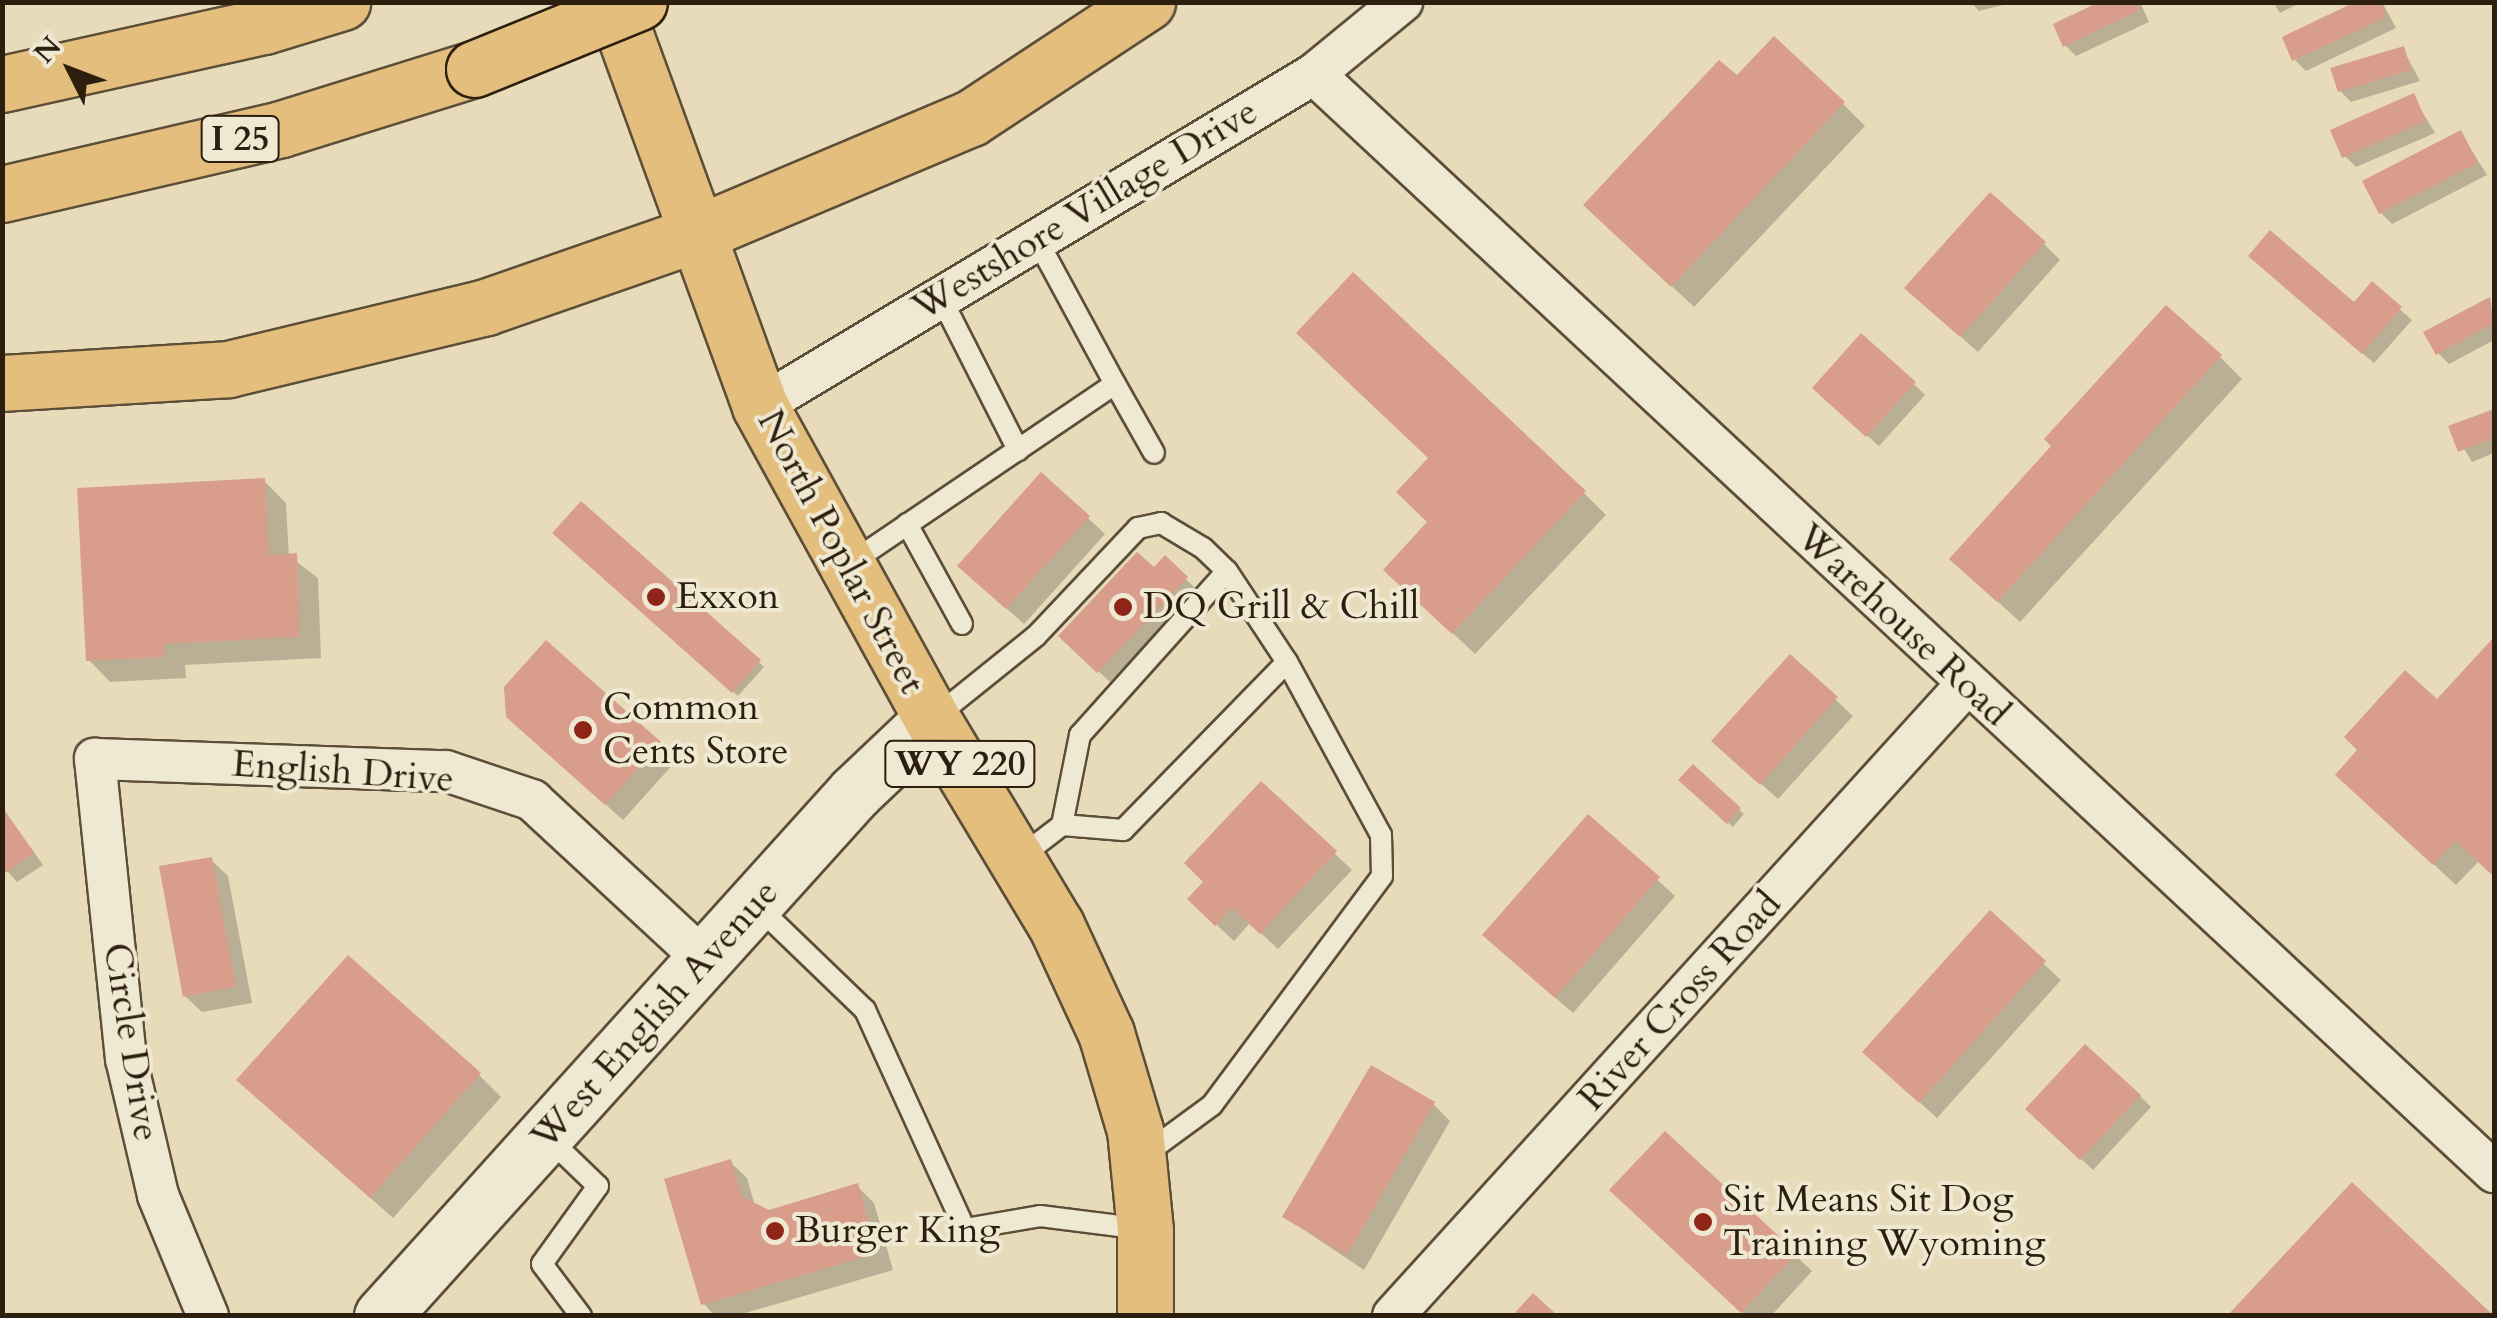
<!DOCTYPE html>
<html>
<head>
<meta charset="utf-8">
<style>
  body { margin:0 }
  #map { position:relative; width:2497px; height:1318px; overflow:hidden; background:#e7dbba; font-family:Cardo,serif }
  div>[style] { position:absolute }
  [style*='--x'] { left:calc(var(--x)*1px); top:calc(var(--y)*1px); width:calc(var(--w)*1px); rotate:calc(var(--a)*1deg) }
  .shadow>* { inset:0; background:#0003 }
  .building>* { inset:0; background:#d89d8b }
  .roads { filter:drop-shadow(2px 0 #5c4e38) drop-shadow(-2px 0 #5c4e38) drop-shadow(0 2px #5c4e38) drop-shadow(0 -2px #5c4e38) }
  .lane>* { height:20px; margin:-10px; padding:0 10px; transform-origin:10px; border-radius:10px; background:#efe8d2 }
  .street>* { height:40px; margin:-20px; padding:0 20px; transform-origin:20px; border-radius:20px; background:#efe8d2 }
  .secondary>* { height:55px; margin:-27.5px; padding:0 27.5px; transform-origin:27.5px; border-radius:27.5px; background:#efe8d2 }
  .primary>* { height:55px; margin:-27.5px; padding:0 27.5px; transform-origin:27.5px; border-radius:27.5px; background:#e4be7d }
  .highway>* { height:55px; margin:-27.5px; padding:0 27.5px; transform-origin:27.5px; border-radius:27.5px; background:#e4be7d }
  .bridges { filter:drop-shadow(2px 0 #2d1f0d) drop-shadow(-2px 0 #2d1f0d) drop-shadow(0 2px #2d1f0d) drop-shadow(0 -2px #2d1f0d) }
  .highway-bridge>* { height:55px; margin:-27.5px; padding:0 27.5px; transform-origin:27.5px; border-radius:27.5px; background:#e4be7d }
  .dots>* { width:28px; height:28px; translate:-50% -50%; box-sizing:border-box; border:5px solid #efe8d2; border-radius:50% }
  span { translate:-50% -50%; white-space:nowrap; text-align:center; line-height:1.15; -webkit-text-stroke:8px #efe8d2; paint-order:stroke }
  .shield-label span { padding:2px 8px; background:#efe8d2; border:2px solid; border-radius:8px; -webkit-text-stroke-width:0 }
  .shield-label { font-size:35px; color:#2d1f0d; font-weight:700 }
  .street-label { font-size:38px; color:#2d1f0d }
  .poi-label { font-size:38px; color:#2d1f0d }
  .left { translate:0 -50%; text-align:left }
  .frame { position:absolute; inset:0; border:5px solid #2d1f0d; pointer-events:none }
  .north { position:absolute; left:20px; top:20px; width:100px; height:100px; -webkit-text-stroke:8px #efe8d2; paint-order:stroke; rotate:312deg; font-size:28px; font-weight:700; line-height:40px; text-align:center; color:#2d1f0d }
  .north::after { content:''; display:block; margin:auto; width:35px; height:45px; background:#2d1f0d; clip-path:polygon(50% 0,100% 100%,50% 72%,0 100%) }
</style>
</head>
<body>
<div id="map">
  <div class="shadow">
    <i style="clip-path:polygon(1971px 2px,2002px 2px,2003px 5px,1979px 11px)"></i>
    <i style="clip-path:polygon(2104px 2px,2140px 2px,2149px 22px,2076px 56px,2065px 45px)"></i>
    <i style="clip-path:polygon(2273px 2px,2302px 2px,2280px 13px)"></i>
    <i style="clip-path:polygon(2361px 2px,2382px 2px,2396px 28px,2306px 71px,2295px 60px)"></i>
    <i style="clip-path:polygon(2403px 49px,2420px 81px,2351px 102px,2340px 91px)"></i>
    <i style="clip-path:polygon(1737px 79px,1843px 104px,1865px 126px,1694px 307px,1608px 226px)"></i>
    <i style="clip-path:polygon(2413px 96px,2435px 133px,2356px 167px,2345px 156px)"></i>
    <i style="clip-path:polygon(2461px 133px,2487px 175px,2392px 224px,2381px 213px)"></i>
    <i style="clip-path:polygon(2044px 244px,2060px 260px,1978px 352px,1924px 304px)"></i>
    <i style="clip-path:polygon(2262px 267px,2355px 305px,2372px 285px,2412px 320px,2374px 363px)"></i>
    <i style="clip-path:polygon(2489px 300px,2494px 340px,2449px 364px,2438px 353px)"></i>
    <i style="clip-path:polygon(2220px 357px,2242px 379px,2020px 622px,1974px 580px)"></i>
    <i style="clip-path:polygon(1914px 384px,1925px 395px,1879px 446px,1826px 399px)"></i>
    <i style="clip-path:polygon(2494px 411px,2494px 453px,2472px 462px,2452px 428px)"></i>
    <i style="clip-path:polygon(264px 481px,286px 503px,289px 556px,318px 578px,321px 658px,185px 665px,186px 678px,110px 682px,89px 660px)"></i>
    <i style="clip-path:polygon(1584px 493px,1606px 515px,1475px 654px,1408px 591px)"></i>
    <i style="clip-path:polygon(581px 504px,764px 667px,738px 696px,555px 533px)"></i>
    <i style="clip-path:polygon(1088px 518px,1105px 534px,1024px 624px,977px 582px)"></i>
    <i style="clip-path:polygon(1165px 559px,1197px 590px,1110px 682px,1061px 636px)"></i>
    <i style="clip-path:polygon(2494px 641px,2494px 875px,2479px 861px,2456px 885px,2360px 796px)"></i>
    <i style="clip-path:polygon(546px 644px,676px 761px,623px 820px,526px 733px)"></i>
    <i style="clip-path:polygon(1790px 657px,1853px 716px,1778px 799px,1731px 757px)"></i>
    <i style="clip-path:polygon(1693px 768px,1744px 814px,1733px 827px,1682px 780px)"></i>
    <i style="clip-path:polygon(1261px 784px,1352px 870px,1278px 949px,1250px 923px,1234px 941px,1207px 916px,1206px 882px)"></i>
    <i style="clip-path:polygon(2px 807px,43px 865px,17px 882px,2px 865px)"></i>
    <i style="clip-path:polygon(1588px 817px,1675px 896px,1573px 1013px,1502px 951px)"></i>
    <i style="clip-path:polygon(211px 860px,228px 876px,252px 1003px,202px 1012px,185px 996px)"></i>
    <i style="clip-path:polygon(1990px 914px,2061px 980px,1937px 1118px,1882px 1068px)"></i>
    <i style="clip-path:polygon(479px 1075px,501px 1097px,393px 1218px,261px 1101px)"></i>
    <i style="clip-path:polygon(2140px 1096px,2151px 1107px,2093px 1170px,2039px 1120px)"></i>
    <i style="clip-path:polygon(1433px 1104px,1450px 1121px,1364px 1270px,1285px 1217px)"></i>
    <i style="clip-path:polygon(730px 1162px,747px 1178px,755px 1206px,768px 1212px,857px 1186px,874px 1203px,893px 1270px,735px 1316px,715px 1316px,703px 1303px)"></i>
    <i style="clip-path:polygon(1629px 1207px,1795px 1255px,1812px 1271px,1771px 1316px,1746px 1316px)"></i>
  </div>
  <div class="building">
    <i style="clip-path:polygon(2099px 2px,2136px 2px,2140px 10px,2063px 47px,2053px 24px)"></i>
    <i style="clip-path:polygon(2355px 2px,2380px 2px,2387px 17px,2292px 61px,2282px 37px)"></i>
    <i style="clip-path:polygon(1774px 36px,1845px 102px,1671px 287px,1583px 205px,1719px 60px,1737px 75px)"></i>
    <i style="clip-path:polygon(2404px 46px,2411px 70px,2338px 92px,2330px 68px)"></i>
    <i style="clip-path:polygon(2414px 93px,2426px 121px,2342px 158px,2330px 130px)"></i>
    <i style="clip-path:polygon(2461px 130px,2478px 163px,2379px 214px,2362px 181px)"></i>
    <i style="clip-path:polygon(1990px 192px,2046px 242px,1960px 337px,1904px 288px)"></i>
    <i style="clip-path:polygon(2270px 230px,2354px 302px,2372px 281px,2402px 307px,2362px 354px,2248px 256px)"></i>
    <i style="clip-path:polygon(1353px 272px,1586px 491px,1452px 634px,1383px 570px,1427px 522px,1396px 492px,1428px 458px,1296px 333px)"></i>
    <i style="clip-path:polygon(2490px 297px,2494px 323px,2436px 355px,2423px 332px)"></i>
    <i style="clip-path:polygon(2166px 305px,2222px 355px,1997px 602px,1949px 559px,2051px 446px,2044px 439px)"></i>
    <i style="clip-path:polygon(1861px 333px,1916px 382px,1866px 437px,1812px 388px)"></i>
    <i style="clip-path:polygon(2494px 409px,2494px 438px,2458px 452px,2448px 426px)"></i>
    <i style="clip-path:polygon(1041px 472px,1090px 516px,1006px 609px,957px 566px)"></i>
    <i style="clip-path:polygon(265px 478px,269px 555px,297px 553px,300px 637px,164px 644px,165px 657px,86px 661px,77px 488px)"></i>
    <i style="clip-path:polygon(581px 501px,761px 660px,732px 693px,552px 533px)"></i>
    <i style="clip-path:polygon(1137px 552px,1154px 567px,1165px 555px,1188px 577px,1097px 673px,1058px 636px)"></i>
    <i style="clip-path:polygon(2494px 637px,2494px 877px,2456px 841px,2433px 865px,2335px 775px,2357px 750px,2344px 737px,2405px 670px,2437px 699px)"></i>
    <i style="clip-path:polygon(546px 640px,661px 742px,605px 805px,506px 717px,504px 687px)"></i>
    <i style="clip-path:polygon(1790px 654px,1838px 697px,1760px 785px,1711px 741px)"></i>
    <i style="clip-path:polygon(1693px 764px,1741px 808px,1727px 824px,1678px 780px)"></i>
    <i style="clip-path:polygon(1261px 781px,1337px 851px,1260px 934px,1232px 908px,1215px 926px,1187px 899px,1203px 882px,1184px 863px)"></i>
    <i style="clip-path:polygon(2px 807px,34px 853px,5px 873px,2px 870px)"></i>
    <i style="clip-path:polygon(1588px 814px,1660px 877px,1555px 998px,1482px 935px)"></i>
    <i style="clip-path:polygon(212px 857px,236px 987px,183px 997px,159px 866px)"></i>
    <i style="clip-path:polygon(1990px 910px,2046px 961px,1919px 1103px,1862px 1052px)"></i>
    <i style="clip-path:polygon(348px 955px,481px 1073px,370px 1198px,236px 1080px)"></i>
    <i style="clip-path:polygon(2085px 1044px,2141px 1095px,2080px 1160px,2025px 1109px)"></i>
    <i style="clip-path:polygon(1371px 1065px,1435px 1102px,1347px 1255px,1282px 1217px)"></i>
    <i style="clip-path:polygon(1665px 1131px,1797px 1253px,1741px 1313px,1609px 1190px)"></i>
    <i style="clip-path:polygon(731px 1159px,742px 1197px,769px 1210px,858px 1183px,878px 1253px,701px 1305px,664px 1179px)"></i>
    <i style="clip-path:polygon(2352px 1182px,2494px 1316px,2227px 1316px)"></i>
    <i style="clip-path:polygon(1533px 1293px,1558px 1316px,1512px 1316px)"></i>
  </div>
  <div class="roads">
    <div class="lane">
      <i style="--x:940;--y:296;--w:173;--a:63.1"></i>
      <i style="--x:1115;--y:384;--w:79;--a:60.5"></i>
      <i style="--x:907;--y:524;--w:114;--a:61.2"></i>
      <i style="--x:849;--y:564;--w:321;--a:-34.1"></i>
      <i style="--x:1115;--y:384;--w:168;--a:-118.4"></i>
      <i style="--x:934;--y:718;--w:131;--a:-38.8"></i>
      <i style="--x:1036;--y:636;--w:149;--a:-46.6"></i>
      <i style="--x:1138;--y:528;--w:24;--a:-12"></i>
      <i style="--x:1161;--y:523;--w:49;--a:30.8"></i>
      <i style="--x:1203;--y:548;--w:33;--a:44"></i>
      <i style="--x:1227;--y:571;--w:109;--a:56.6"></i>
      <i style="--x:1287;--y:662;--w:235;--a:134.3"></i>
      <i style="--x:1123;--y:830;--w:61;--a:-175.3"></i>
      <i style="--x:1019;--y:858;--w:54;--a:-37.5"></i>
      <i style="--x:1062;--y:825;--w:92;--a:-78.7"></i>
      <i style="--x:1080;--y:735;--w:220;--a:-48.1"></i>
      <i style="--x:757;--y:906;--w:150;--a:43.9"></i>
      <i style="--x:865;--y:1010;--w:241;--a:65.5"></i>
      <i style="--x:965;--y:1229;--w:76;--a:-9.8"></i>
      <i style="--x:1040;--y:1216;--w:104;--a:7.2"></i>
      <i style="--x:546;--y:1136;--w:72;--a:43.9"></i>
      <i style="--x:598;--y:1186;--w:96;--a:125.7"></i>
      <i style="--x:542;--y:1264;--w:65;--a:53.1"></i>
      <i style="--x:1144;--y:1155;--w:84;--a:-36.3"></i>
      <i style="--x:1212;--y:1105;--w:285;--a:-53.4"></i>
      <i style="--x:1382;--y:876;--w:41;--a:-91.4"></i>
      <i style="--x:1381;--y:835;--w:197;--a:-118.5"></i>
    </div>
    <div class="street">
      <i style="--x:1314;--y:74;--w:1612;--a:42.94"></i>
      <i style="--x:760;--y:406;--w:646;--a:-30.93"></i>
      <i style="--x:1314;--y:74;--w:114;--a:-39.3"></i>
      <i style="--x:208;--y:1316;--w:131;--a:-112.5"></i>
      <i style="--x:158;--y:1195;--w:140;--a:-103.2"></i>
      <i style="--x:126;--y:1059;--w:302;--a:-95.9"></i>
      <i style="--x:95;--y:759;--w:351;--a:2"></i>
      <i style="--x:446;--y:771;--w:91;--a:18.6"></i>
      <i style="--x:532;--y:800;--w:236;--a:42.8"></i>
      <i style="--x:1393;--y:1316;--w:852;--a:-47.76"></i>
    </div>
    <div class="secondary">
      <i style="--x:382;--y:1316;--w:706;--a:-47.93"></i>
      <i style="--x:855;--y:792;--w:106;--a:-43.5"></i>
    </div>
    <div class="primary">
      <i style="--x:613;--y:2;--w:430;--a:70"></i>
      <i style="--x:760;--y:406;--w:357;--a:61.2"></i>
      <i style="--x:932;--y:719;--w:240;--a:59"></i>
      <i style="--x:1056;--y:925;--w:119;--a:65.2"></i>
      <i style="--x:1106;--y:1033;--w:101;--a:73.4"></i>
      <i style="--x:1135;--y:1130;--w:100;--a:84.3"></i>
      <i style="--x:1145;--y:1230;--w:86;--a:90"></i>
    </div>
    <div class="highway">
      <i style="--x:2;--y:84;--w:268;--a:-12.5"></i>
      <i style="--x:264;--y:26;--w:82;--a:-17.1"></i>
      <i style="--x:2;--y:194;--w:286;--a:-13.1"></i>
      <i style="--x:281;--y:129;--w:202;--a:-17.3"></i>
      <i style="--x:2;--y:383;--w:226;--a:-3.5"></i>
      <i style="--x:228;--y:369;--w:265;--a:-13.5"></i>
      <i style="--x:486;--y:307;--w:222;--a:-19.2"></i>
      <i style="--x:696;--y:234;--w:298;--a:-22.9"></i>
      <i style="--x:971;--y:118;--w:211;--a:-33.4"></i>
    </div>
  </div>
  <div class="bridges">
    <div class="highway-bridge">
      <i style="--x:474;--y:69;--w:178;--a:-22.1"></i>
    </div>
  </div>
  <div class="dots">
    <i style="left:656px;top:597px;background:#8f2418"></i>
    <i style="left:1123px;top:607px;background:#8f2418"></i>
    <i style="left:583px;top:730px;background:#8f2418"></i>
    <i style="left:1703px;top:1222px;background:#8f2418"></i>
    <i style="left:775px;top:1231px;background:#8f2418"></i>
  </div>
  <div class="shield-label">
    <span style="left:240px;top:139px">I 25</span>
    <span style="left:960px;top:764px">WY 220</span>
  </div>
  <div class="street-label">
    <span style="left:1085px;top:210px;rotate:-31deg">Westshore Village Drive</span>
    <span style="left:841px;top:552px;rotate:62deg">North Poplar Street</span>
    <span style="left:1903px;top:625px;rotate:43deg">Warehouse Road</span>
    <span style="left:343px;top:772px;rotate:4deg">English Drive</span>
    <span style="left:1680px;top:1001px;rotate:-48deg">River Cross Road</span>
    <span style="left:655px;top:1015px;rotate:-48deg">West English Avenue</span>
    <span style="left:131px;top:1042px;rotate:81deg">Circle Drive</span>
  </div>
  <div class="poi-label">
    <span class="left" style="left:676px;top:597px">Exxon</span>
    <span class="left" style="left:1143px;top:607px">DQ Grill &amp; Chill</span>
    <span class="left" style="left:603px;top:730px">Common<br>Cents Store</span>
    <span class="left" style="left:1723px;top:1222px">Sit Means Sit Dog<br>Training Wyoming</span>
    <span class="left" style="left:795px;top:1231px">Burger King</span>
  </div>
  <div class="frame"></div>
  <div class="north">N</div>
</div>
</body>
</html>
